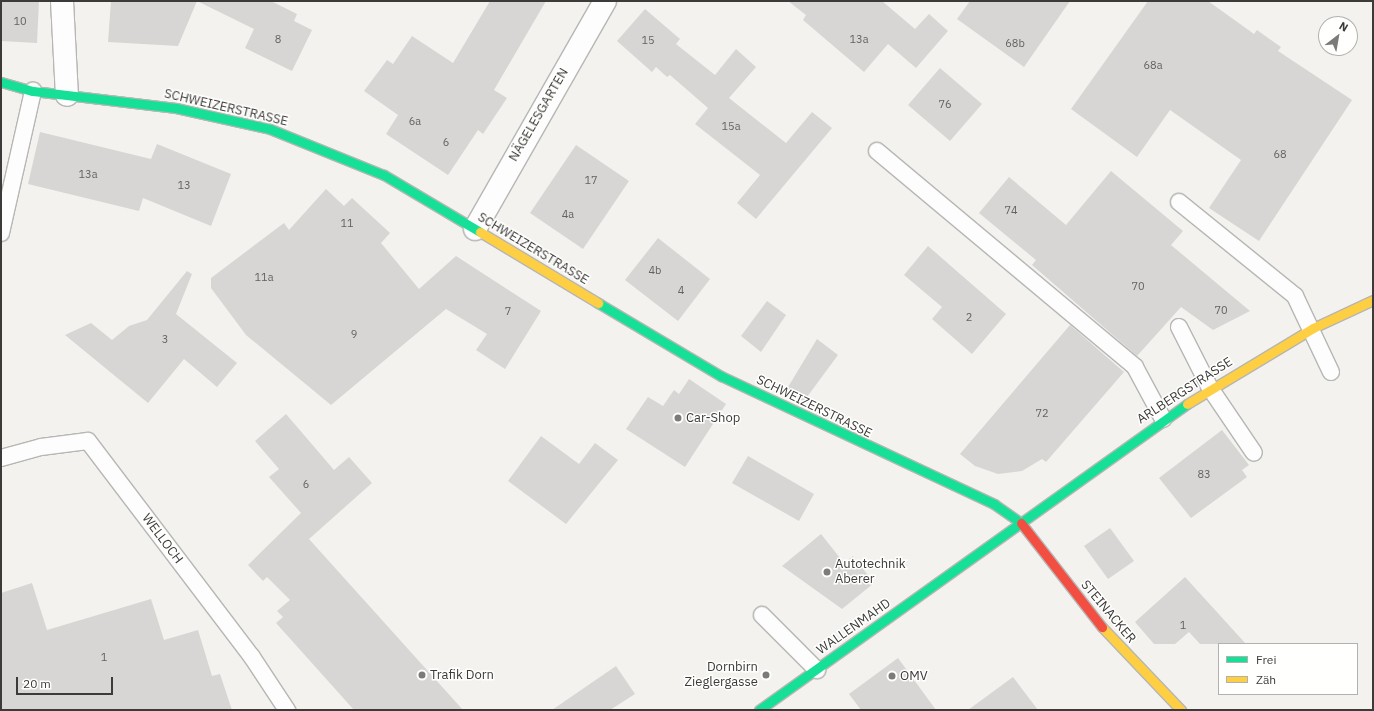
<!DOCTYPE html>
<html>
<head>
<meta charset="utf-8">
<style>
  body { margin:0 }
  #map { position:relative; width:1374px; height:711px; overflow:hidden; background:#f3f2ef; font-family:"IBM Plex Sans",sans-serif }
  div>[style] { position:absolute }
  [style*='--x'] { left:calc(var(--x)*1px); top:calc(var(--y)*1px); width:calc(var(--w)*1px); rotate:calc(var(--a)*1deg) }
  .building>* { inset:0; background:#d7d6d5 }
  .roads { filter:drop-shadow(1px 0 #b6b6b4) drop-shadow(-1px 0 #b6b6b4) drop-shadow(0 1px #b6b6b4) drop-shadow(0 -1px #b6b6b4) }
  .lane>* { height:16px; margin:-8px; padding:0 8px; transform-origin:8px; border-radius:8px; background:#fdfdfd }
  .street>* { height:22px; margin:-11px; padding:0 11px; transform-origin:11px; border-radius:11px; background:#fdfdfd }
  .fast>* { height:9px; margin:-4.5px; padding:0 4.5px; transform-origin:4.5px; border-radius:4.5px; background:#16e098 }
  .slow>* { height:9px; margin:-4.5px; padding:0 4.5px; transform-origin:4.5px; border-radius:4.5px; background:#ffcf43 }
  .jam>* { height:9px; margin:-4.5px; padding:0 4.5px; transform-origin:4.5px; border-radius:4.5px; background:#f24e42 }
  .dots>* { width:11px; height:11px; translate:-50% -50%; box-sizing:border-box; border:2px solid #fffffe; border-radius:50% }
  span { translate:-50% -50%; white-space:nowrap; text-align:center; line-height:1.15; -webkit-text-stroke:3px #fffffe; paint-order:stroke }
  .number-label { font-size:11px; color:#636260 }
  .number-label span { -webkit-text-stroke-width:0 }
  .street-label { font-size:13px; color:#3c3b39 }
  .poi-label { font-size:13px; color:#3c3b39 }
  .left { translate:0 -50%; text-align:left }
  .right { translate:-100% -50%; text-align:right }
  .frame { position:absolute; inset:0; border:2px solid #3c3b39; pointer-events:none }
  .legend { position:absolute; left:1218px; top:643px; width:140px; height:52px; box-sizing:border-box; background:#fffffe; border:1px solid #b1b1af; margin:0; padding:5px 7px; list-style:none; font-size:12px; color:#3c3b39 }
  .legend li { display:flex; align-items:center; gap:8px; height:20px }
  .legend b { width:20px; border:1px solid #b1b1af }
  .north { position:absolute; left:1318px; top:16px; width:40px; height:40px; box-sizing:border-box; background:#fffffe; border:1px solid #b1b1af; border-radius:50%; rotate:31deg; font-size:11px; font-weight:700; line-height:16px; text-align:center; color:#3c3b39 }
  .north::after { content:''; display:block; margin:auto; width:14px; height:18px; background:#7c7b79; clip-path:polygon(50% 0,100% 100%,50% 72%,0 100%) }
  .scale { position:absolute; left:16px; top:677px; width:97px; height:18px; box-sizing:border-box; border:2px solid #3c3b39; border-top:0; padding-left:5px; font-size:12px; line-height:14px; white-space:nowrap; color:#3c3b39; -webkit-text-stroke:3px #fffffe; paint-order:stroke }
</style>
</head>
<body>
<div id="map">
  <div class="building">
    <i style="clip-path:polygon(1px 1px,39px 1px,37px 43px,1px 41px)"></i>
    <i style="clip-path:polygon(111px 1px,271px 1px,297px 14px,294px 21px,312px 30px,292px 71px,245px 48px,254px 29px,197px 1px,178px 46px,108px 42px)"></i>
    <i style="clip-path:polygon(490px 1px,546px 1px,494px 90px,507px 98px,483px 134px,478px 130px,448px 175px,386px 134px,398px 115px,364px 91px,387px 60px,393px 64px,412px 36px,453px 63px)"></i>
    <i style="clip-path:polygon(788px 1px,882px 1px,915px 29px,929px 14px,948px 31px,916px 68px,888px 44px,864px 72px,803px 20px,806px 15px)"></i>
    <i style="clip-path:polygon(970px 1px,1070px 1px,1024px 67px,957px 19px)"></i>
    <i style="clip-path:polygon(1148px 1px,1208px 1px,1254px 34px,1257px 30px,1281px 47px,1278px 51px,1352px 100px,1259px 241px,1209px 208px,1241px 160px,1170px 110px,1137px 157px,1071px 109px)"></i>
    <i style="clip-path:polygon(645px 9px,680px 39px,676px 44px,715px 75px,736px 49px,756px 67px,729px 98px,786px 143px,812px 112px,832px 128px,756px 219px,737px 203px,760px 175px,695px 124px,708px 108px,670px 75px,667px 77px,656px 67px,652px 72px,617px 41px)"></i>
    <i style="clip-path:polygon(940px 68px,982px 104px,950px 141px,908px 105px)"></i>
    <i style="clip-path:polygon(40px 132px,151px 159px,157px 144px,231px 174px,211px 226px,143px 198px,139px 211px,28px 184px)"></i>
    <i style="clip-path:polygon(576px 145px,629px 181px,583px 249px,530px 213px)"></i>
    <i style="clip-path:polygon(1111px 171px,1183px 231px,1171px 245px,1250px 311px,1213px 330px,1181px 307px,1137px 356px,1032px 265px,1036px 260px,979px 213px,1009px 177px,1066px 225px)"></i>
    <i style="clip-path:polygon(326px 189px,344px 206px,352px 198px,390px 233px,381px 243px,419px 289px,456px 256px,541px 311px,505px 369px,476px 350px,487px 334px,446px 309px,331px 405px,246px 335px,211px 288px,211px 278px,284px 223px,289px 230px)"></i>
    <i style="clip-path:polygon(658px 238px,710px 279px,678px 321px,625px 280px)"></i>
    <i style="clip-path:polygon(928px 246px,1006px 314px,972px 354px,932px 319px,942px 307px,904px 275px)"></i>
    <i style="clip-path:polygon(187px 271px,192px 274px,176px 314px,237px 363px,217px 387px,184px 359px,148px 403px,65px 335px,91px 323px,112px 340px,129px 326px,147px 320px)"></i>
    <i style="clip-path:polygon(767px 301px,786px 315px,761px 352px,741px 336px)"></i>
    <i style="clip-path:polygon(1070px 325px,1124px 372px,1046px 462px,1042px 459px,1022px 471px,998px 474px,975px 466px,960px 454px)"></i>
    <i style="clip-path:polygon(817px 339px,838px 355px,804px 401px,785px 392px)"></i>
    <i style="clip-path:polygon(689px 379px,726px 404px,685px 467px,626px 429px,648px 397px,663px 406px,674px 390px,679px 394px)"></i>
    <i style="clip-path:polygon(286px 414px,334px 470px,349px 457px,372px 483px,309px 539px,463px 710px,354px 710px,276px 623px,283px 617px,277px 611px,290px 600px,267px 577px,263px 581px,248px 565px,301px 513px,269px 477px,279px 469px,255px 441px)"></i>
    <i style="clip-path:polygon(1222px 430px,1249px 465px,1242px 470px,1247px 477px,1191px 518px,1159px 478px)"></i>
    <i style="clip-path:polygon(541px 436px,579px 464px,595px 443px,618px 460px,566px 524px,508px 481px)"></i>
    <i style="clip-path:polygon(748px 456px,814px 494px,799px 521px,732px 483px)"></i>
    <i style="clip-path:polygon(1110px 528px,1134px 561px,1108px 579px,1084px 546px)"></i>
    <i style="clip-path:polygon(821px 534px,844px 563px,853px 556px,874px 583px,842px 609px,782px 566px)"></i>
    <i style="clip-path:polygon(1185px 577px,1246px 644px,1200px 644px,1189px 632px,1175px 644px,1154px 644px,1135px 622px)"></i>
    <i style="clip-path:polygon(32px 583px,47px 630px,151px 599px,164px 640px,198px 630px,212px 676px,220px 674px,232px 710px,1px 710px,1px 593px)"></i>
    <i style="clip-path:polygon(898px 658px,936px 710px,861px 710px,849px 694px)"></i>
    <i style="clip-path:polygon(616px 666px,635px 694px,610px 710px,552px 710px)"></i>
    <i style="clip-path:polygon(1013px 677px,1038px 710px,968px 710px)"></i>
  </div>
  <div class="roads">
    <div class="lane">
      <i style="--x:877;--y:151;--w:336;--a:39.9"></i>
      <i style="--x:1135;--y:367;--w:59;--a:61.7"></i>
      <i style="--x:1179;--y:202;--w:149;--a:39"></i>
      <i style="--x:1295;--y:296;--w:84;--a:64.7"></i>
      <i style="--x:1;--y:233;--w:146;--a:-77.3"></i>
      <i style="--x:1179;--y:327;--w:68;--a:63.1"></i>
      <i style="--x:1210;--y:388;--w:78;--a:55.9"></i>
      <i style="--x:1;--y:458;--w:41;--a:-15.4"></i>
      <i style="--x:41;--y:447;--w:47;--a:-7.3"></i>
      <i style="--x:88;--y:441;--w:271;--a:52.8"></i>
      <i style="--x:252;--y:657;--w:64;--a:56.6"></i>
      <i style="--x:762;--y:615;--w:78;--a:45"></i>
    </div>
    <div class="street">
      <i style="--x:62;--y:1;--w:94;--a:87"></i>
      <i style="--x:475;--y:229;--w:262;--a:-60.3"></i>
    </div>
    <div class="fast">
      <i style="--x:1;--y:82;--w:33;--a:16"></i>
      <i style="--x:33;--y:91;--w:144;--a:6.8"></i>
      <i style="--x:176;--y:108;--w:96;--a:12.6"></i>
      <i style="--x:270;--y:129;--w:123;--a:22"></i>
      <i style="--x:384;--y:175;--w:112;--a:30.7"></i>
      <i style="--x:598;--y:303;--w:143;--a:30.7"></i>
      <i style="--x:721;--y:376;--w:302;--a:25.1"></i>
      <i style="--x:994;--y:504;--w:33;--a:35"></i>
      <i style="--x:759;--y:710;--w:526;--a:-35.56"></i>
    </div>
    <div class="slow">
      <i style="--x:480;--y:232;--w:138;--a:31"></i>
      <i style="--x:1187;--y:404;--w:147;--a:-31.1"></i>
      <i style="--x:1313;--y:328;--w:66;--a:-25"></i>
      <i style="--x:1102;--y:627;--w:115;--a:46.4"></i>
    </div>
    <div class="jam">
      <i style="--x:1021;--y:523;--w:132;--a:52.1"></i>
    </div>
  </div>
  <div class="dots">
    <i style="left:678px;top:418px;background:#7c7b79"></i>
    <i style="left:827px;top:572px;background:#7c7b79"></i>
    <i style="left:422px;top:675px;background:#7c7b79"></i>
    <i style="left:766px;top:675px;background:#7c7b79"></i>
    <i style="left:892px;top:676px;background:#7c7b79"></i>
  </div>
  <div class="number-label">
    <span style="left:20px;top:21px">10</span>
    <span style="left:278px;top:39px">8</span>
    <span style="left:859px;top:39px">13a</span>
    <span style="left:648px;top:40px">15</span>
    <span style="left:1015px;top:43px">68b</span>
    <span style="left:1153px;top:65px">68a</span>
    <span style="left:945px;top:104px">76</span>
    <span style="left:415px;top:121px">6a</span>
    <span style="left:731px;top:126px">15a</span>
    <span style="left:446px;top:142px">6</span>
    <span style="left:1280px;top:154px">68</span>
    <span style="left:88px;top:174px">13a</span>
    <span style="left:591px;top:180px">17</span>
    <span style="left:184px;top:185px">13</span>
    <span style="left:1011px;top:210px">74</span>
    <span style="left:568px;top:214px">4a</span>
    <span style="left:347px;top:223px">11</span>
    <span style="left:655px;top:270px">4b</span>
    <span style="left:264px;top:277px">11a</span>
    <span style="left:1138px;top:286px">70</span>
    <span style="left:681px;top:290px">4</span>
    <span style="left:1221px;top:310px">70</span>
    <span style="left:508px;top:311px">7</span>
    <span style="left:969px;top:317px">2</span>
    <span style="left:354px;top:334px">9</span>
    <span style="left:165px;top:339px">3</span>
    <span style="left:1042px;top:413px">72</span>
    <span style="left:1204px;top:474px">83</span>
    <span style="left:306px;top:484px">6</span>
    <span style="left:1183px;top:625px">1</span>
    <span style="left:104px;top:657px">1</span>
  </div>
  <div class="street-label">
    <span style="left:226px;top:108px;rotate:13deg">SCHWEIZERSTRASSE</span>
    <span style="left:539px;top:115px;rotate:-60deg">NÄGELESGARTEN</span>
    <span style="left:533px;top:249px;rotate:31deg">SCHWEIZERSTRASSE</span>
    <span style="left:1185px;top:391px;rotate:-33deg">ARLBERGSTRASSE</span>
    <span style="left:814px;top:407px;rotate:26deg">SCHWEIZERSTRASSE</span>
    <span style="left:162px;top:539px;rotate:53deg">WELLOCH</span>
    <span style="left:1108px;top:612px;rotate:50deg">STEINACKER</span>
    <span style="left:854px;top:627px;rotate:-35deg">WALLENMAHD</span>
  </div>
  <div class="poi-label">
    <span class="left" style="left:686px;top:418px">Car-Shop</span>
    <span class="left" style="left:835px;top:572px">Autotechnik<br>Aberer</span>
    <span class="right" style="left:758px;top:675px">Dornbirn<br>Zieglergasse</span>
    <span class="left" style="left:430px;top:675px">Trafik Dorn</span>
    <span class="left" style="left:900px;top:676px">OMV</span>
  </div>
  <div class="frame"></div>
  <ul class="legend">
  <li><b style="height:5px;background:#16e098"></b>Frei</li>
  <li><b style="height:5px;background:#ffcf43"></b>Zäh</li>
  </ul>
  <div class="north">N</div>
  <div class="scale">20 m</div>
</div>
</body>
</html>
